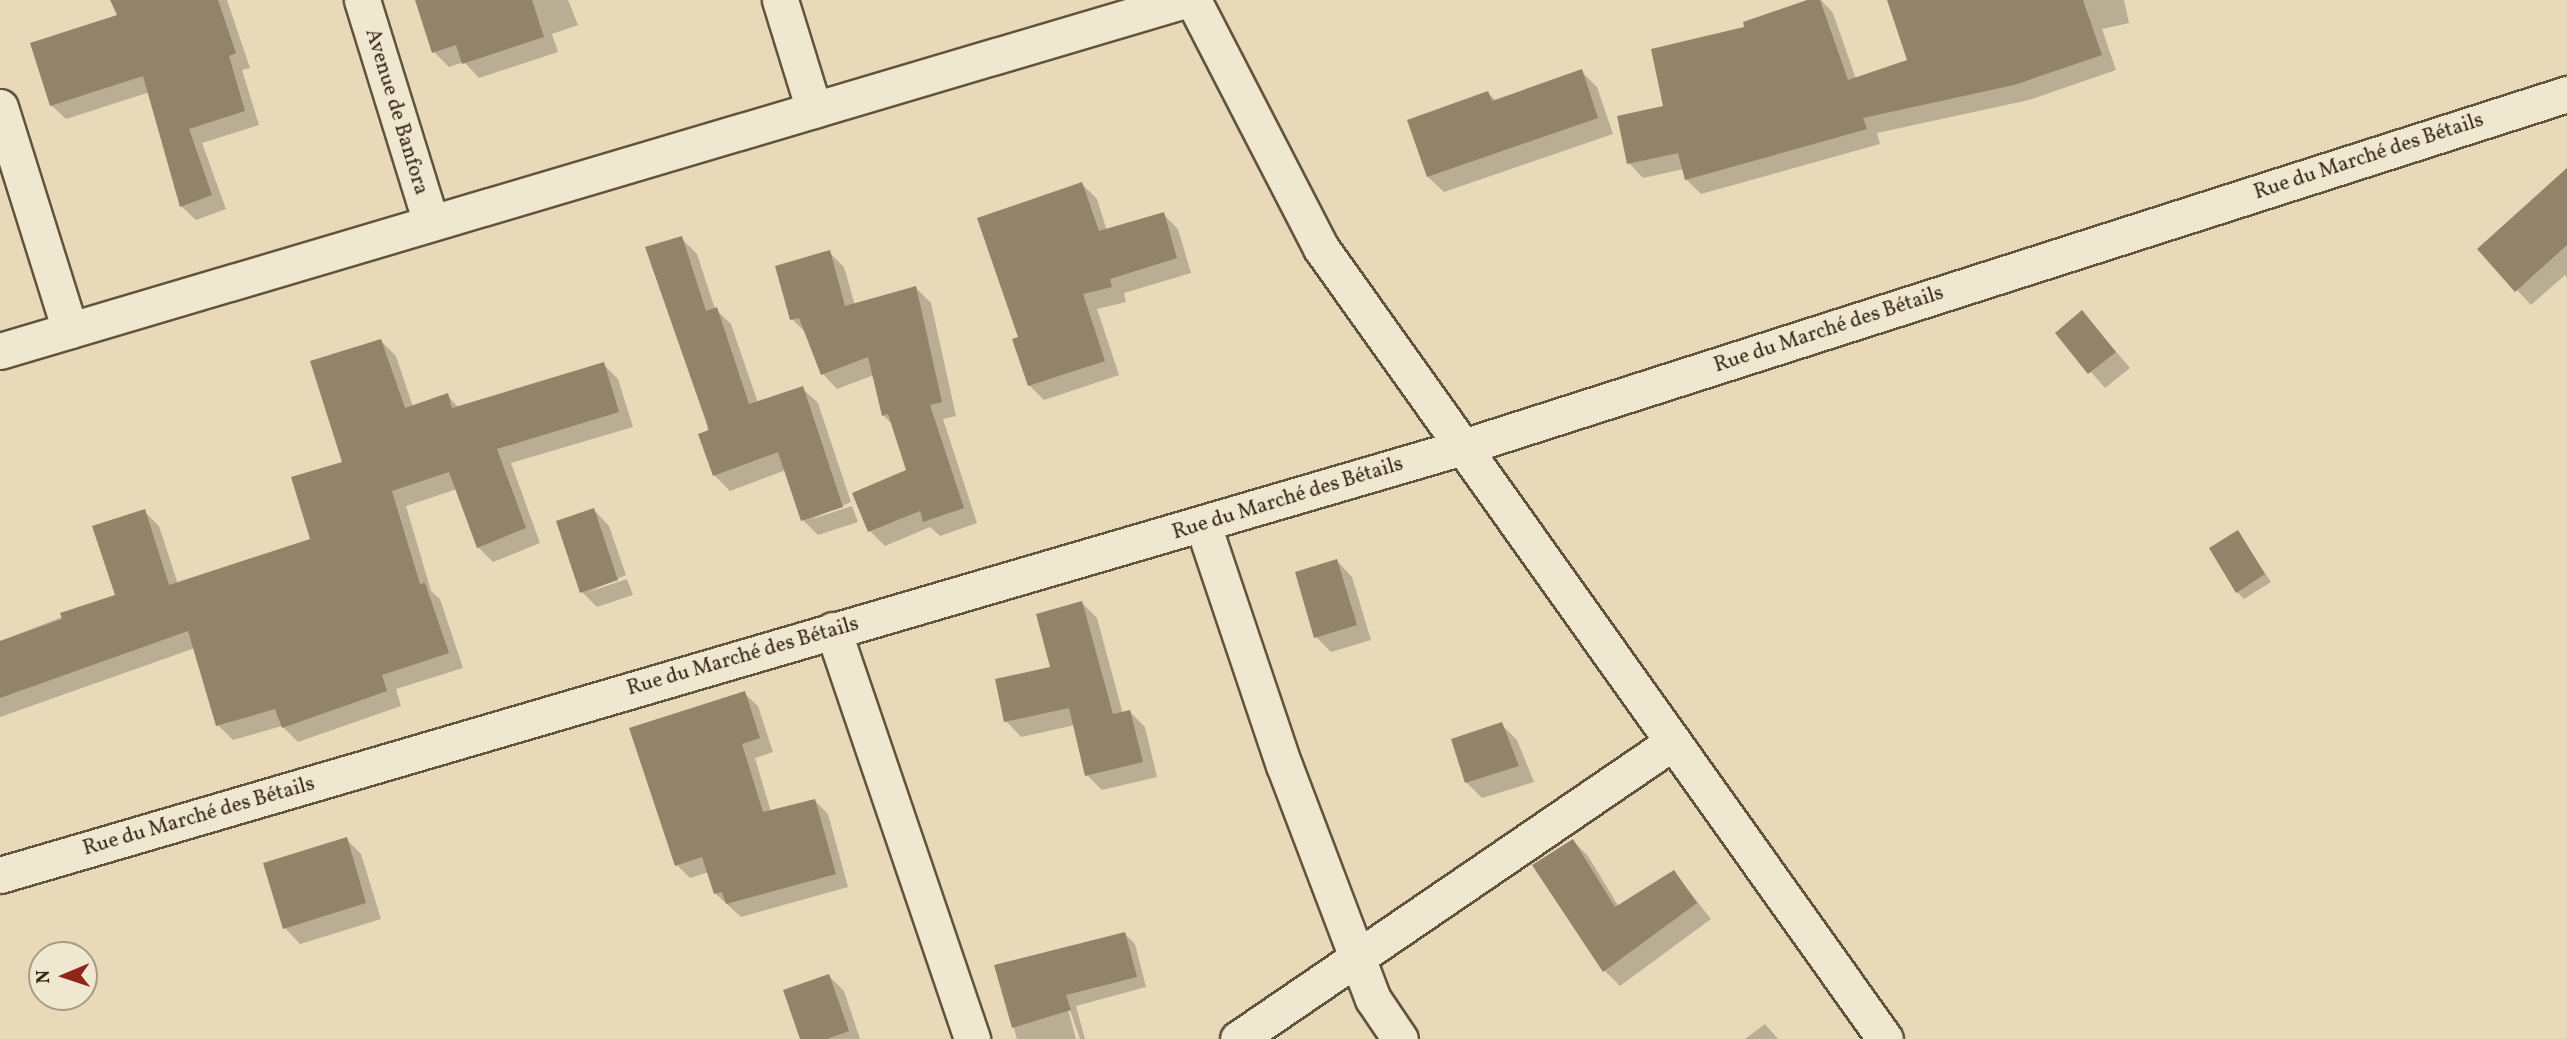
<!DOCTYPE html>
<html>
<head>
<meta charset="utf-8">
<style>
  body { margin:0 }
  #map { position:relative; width:2567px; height:1039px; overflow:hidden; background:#e8dab8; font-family:Vollkorn,serif }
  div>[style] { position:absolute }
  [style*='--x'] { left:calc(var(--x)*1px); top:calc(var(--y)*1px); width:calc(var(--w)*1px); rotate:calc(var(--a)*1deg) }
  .shadow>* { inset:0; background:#0003 }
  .building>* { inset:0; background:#938469 }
  .roads { filter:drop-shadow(2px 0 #62533c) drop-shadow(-2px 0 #62533c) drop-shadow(0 2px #62533c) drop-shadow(0 -2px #62533c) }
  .street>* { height:35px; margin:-17.5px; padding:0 17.5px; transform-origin:17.5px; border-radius:17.5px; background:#f0e7d1 }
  span { translate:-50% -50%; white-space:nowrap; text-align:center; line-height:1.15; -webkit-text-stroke:7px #f0e7d1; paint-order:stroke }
  .street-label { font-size:21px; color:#362613 }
  .north { position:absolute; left:28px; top:941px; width:70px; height:70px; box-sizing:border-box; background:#f0e7d1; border:2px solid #a69a85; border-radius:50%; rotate:268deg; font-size:19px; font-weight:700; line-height:28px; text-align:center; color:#362613 }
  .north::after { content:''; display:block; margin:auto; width:24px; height:32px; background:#8f2418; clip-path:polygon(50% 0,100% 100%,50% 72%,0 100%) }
</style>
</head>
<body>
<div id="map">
  <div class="shadow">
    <i style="clip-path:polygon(112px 0,227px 0,250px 68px,242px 70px,259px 125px,202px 143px,226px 209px,196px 220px,181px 206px,150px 92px,66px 119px,51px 105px,119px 16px)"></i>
    <i style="clip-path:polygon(432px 0,568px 0,578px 25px,552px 34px,558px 52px,479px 78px,464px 62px,449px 67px,434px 52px)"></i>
    <i style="clip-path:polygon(1812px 0,1821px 0,1833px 13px,1856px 79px,1909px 61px,1889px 0,2124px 0,2129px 23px,2102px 29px,2116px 70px,2029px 100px,1877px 133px,1880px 144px,1701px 194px,1686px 179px,1684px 169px,1643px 178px,1629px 163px,1665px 107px,1746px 28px)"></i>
    <i style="clip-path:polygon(1581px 71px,1597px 87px,1613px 134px,1444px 192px,1428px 177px,1409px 121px,1488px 93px,1496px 101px)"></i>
    <i style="clip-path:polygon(2567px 168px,2567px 278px,2565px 275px,2531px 305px,2479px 249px)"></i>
    <i style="clip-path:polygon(1082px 184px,1097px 199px,1107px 231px,1163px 214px,1178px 229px,1191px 273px,1124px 293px,1126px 302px,1097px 309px,1119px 375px,1044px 400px,1029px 385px,1020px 338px)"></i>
    <i style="clip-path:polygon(681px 238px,697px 254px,715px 309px,731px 324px,758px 403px,802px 388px,818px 403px,851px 502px,809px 520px,852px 506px,858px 522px,818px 535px,803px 520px,786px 470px,730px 491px,714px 475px)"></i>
    <i style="clip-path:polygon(829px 252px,844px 267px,855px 305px,916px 288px,931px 303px,956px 416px,943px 419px,977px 523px,940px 536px,930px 527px,885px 546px,870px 531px,908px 471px,893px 425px,883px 415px,874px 375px,837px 389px,823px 374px,807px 334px,792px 319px)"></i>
    <i style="clip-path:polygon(2082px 312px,2130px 368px,2105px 388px,2057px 333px)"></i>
    <i style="clip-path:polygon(381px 341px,396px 356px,413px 407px,447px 395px,459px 408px,603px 364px,618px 379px,633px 427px,511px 463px,540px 543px,493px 562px,478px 547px,457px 489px,406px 506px,431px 591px,440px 599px,463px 668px,396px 689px,401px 706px,298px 742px,282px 726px,233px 740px,218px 725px,195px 648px,0 717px,0 641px,117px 596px,144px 511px,159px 526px,178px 584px,312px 541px,344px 463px)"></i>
    <i style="clip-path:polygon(594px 510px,609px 526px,626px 575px,588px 592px,627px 579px,633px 595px,597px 607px,582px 592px)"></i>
    <i style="clip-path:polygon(2237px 532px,2271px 582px,2244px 599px,2237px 592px)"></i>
    <i style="clip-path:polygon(1337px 561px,1352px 577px,1371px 640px,1331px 652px,1316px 637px)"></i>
    <i style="clip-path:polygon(1082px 603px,1097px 618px,1123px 714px,1130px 712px,1145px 727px,1157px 777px,1102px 790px,1087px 775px,1075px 725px,1021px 737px,1006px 721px,1052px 669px)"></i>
    <i style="clip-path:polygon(744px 693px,758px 706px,773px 752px,755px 758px,771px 812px,815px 801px,828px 814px,848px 887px,741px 917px,716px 894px,709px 872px,690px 878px,677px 865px)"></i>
    <i style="clip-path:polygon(1501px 724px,1517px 740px,1534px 782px,1482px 798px,1466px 782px)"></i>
    <i style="clip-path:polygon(346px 839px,361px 854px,381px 919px,300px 944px,285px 928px)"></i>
    <i style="clip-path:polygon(1573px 841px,1588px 856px,1619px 907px,1674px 872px,1711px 919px,1620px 986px,1605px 971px,1535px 865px)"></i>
    <i style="clip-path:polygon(1124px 933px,1135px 944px,1146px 987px,1076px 1006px,1085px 1039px,1080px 1039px,1062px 987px,1076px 1039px,1017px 1039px,996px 966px)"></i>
    <i style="clip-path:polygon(829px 976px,844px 991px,860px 1039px,802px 1039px)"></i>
    <i style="clip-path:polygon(1765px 1024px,1778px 1039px,1745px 1039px)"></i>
  </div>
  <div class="building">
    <i style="clip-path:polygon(110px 0,218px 0,236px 53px,229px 56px,245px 111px,189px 129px,212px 195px,180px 207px,143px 76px,50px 106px,30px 43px,117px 15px)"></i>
    <i style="clip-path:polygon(415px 0,532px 0,544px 37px,462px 64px,456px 45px,432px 53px)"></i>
    <i style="clip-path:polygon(1807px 0,1820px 0,1848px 80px,1907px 60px,1887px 0,2083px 0,2102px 55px,2014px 85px,1863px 118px,1867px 129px,1685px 180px,1678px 153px,1627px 164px,1617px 116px,1663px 106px,1651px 49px,1744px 27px,1743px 22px)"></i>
    <i style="clip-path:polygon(1582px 69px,1598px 118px,1427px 177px,1407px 120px,1488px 91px,1492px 101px)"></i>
    <i style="clip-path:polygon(2567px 168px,2567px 245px,2515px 292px,2477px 249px)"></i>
    <i style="clip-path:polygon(1082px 182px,1099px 231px,1164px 212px,1177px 258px,1110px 279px,1112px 287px,1083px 294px,1105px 361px,1028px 386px,1012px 339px,1018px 337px,977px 218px)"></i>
    <i style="clip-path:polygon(682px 236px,706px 311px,717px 307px,749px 404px,803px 386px,843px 507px,801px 521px,778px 452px,713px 476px,698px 434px,709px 430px,645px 247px)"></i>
    <i style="clip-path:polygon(830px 250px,845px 306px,916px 286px,942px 402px,930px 405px,964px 508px,923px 522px,920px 511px,868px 532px,852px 493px,906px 470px,888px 414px,882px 416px,868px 357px,821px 375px,799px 318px,790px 320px,775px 266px)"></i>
    <i style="clip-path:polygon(2082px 310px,2116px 352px,2088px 374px,2055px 333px)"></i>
    <i style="clip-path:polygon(381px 339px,405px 408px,448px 393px,452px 408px,604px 362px,619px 412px,497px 449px,526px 528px,477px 548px,449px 472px,392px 491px,420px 584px,425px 583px,449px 653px,382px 675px,387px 691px,282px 728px,275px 709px,216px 726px,188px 631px,0 698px,0 641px,62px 619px,60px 613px,115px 595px,92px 526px,145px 509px,169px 585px,310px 539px,291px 477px,342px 462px,310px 361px)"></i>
    <i style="clip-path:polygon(594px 508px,618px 580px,580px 593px,556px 521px)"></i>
    <i style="clip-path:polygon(2238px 530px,2265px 574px,2236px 593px,2209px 548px)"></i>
    <i style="clip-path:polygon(1337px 559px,1357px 625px,1314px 638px,1295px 572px)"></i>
    <i style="clip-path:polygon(1082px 601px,1113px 714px,1130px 710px,1143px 762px,1085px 776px,1069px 708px,1004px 722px,995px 679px,1050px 667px,1036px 614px)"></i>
    <i style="clip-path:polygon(745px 691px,760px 738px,742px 744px,763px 812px,815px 799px,836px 874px,726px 904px,722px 892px,714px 894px,702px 857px,675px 866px,629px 728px)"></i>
    <i style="clip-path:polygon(1502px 722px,1519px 766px,1465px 783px,1451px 739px)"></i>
    <i style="clip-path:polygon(347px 837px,366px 903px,283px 929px,263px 863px)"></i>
    <i style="clip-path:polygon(1573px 839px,1615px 907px,1674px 870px,1697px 903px,1603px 972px,1532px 865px)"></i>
    <i style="clip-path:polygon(1125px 932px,1137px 977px,1066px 995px,1071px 1010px,1012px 1028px,994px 965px)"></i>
    <i style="clip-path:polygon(829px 974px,849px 1031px,827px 1039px,800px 1039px,783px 990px)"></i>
  </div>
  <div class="roads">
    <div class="street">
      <i style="--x:362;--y:0;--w:233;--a:72.8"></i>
      <i style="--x:780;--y:0;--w:115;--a:72.8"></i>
      <i style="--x:1193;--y:0;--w:279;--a:62.7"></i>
      <i style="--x:1321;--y:248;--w:971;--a:54.51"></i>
      <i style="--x:0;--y:107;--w:234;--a:72.6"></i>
      <i style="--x:0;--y:351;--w:1236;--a:-16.5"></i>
      <i style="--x:1203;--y:525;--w:253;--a:71.4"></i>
      <i style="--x:1284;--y:765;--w:250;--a:69.2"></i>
      <i style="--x:1373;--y:999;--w:48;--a:56"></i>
      <i style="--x:833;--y:630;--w:432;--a:71.2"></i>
      <i style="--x:0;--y:875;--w:1524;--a:-16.31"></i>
      <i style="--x:1463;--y:447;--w:1159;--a:-17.73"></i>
      <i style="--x:1238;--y:1039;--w:527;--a:-34.32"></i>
    </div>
  </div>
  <div class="street-label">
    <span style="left:396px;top:112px;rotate:73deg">Avenue de Banfora</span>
    <span style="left:2369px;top:157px;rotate:-18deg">Rue du Marché des Bétails</span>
    <span style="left:1829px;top:330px;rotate:-18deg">Rue du Marché des Bétails</span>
    <span style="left:1288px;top:499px;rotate:-17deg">Rue du Marché des Bétails</span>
    <span style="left:743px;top:657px;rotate:-16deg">Rue du Marché des Bétails</span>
    <span style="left:199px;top:817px;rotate:-16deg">Rue du Marché des Bétails</span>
  </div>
  <div class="north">N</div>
</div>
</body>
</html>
